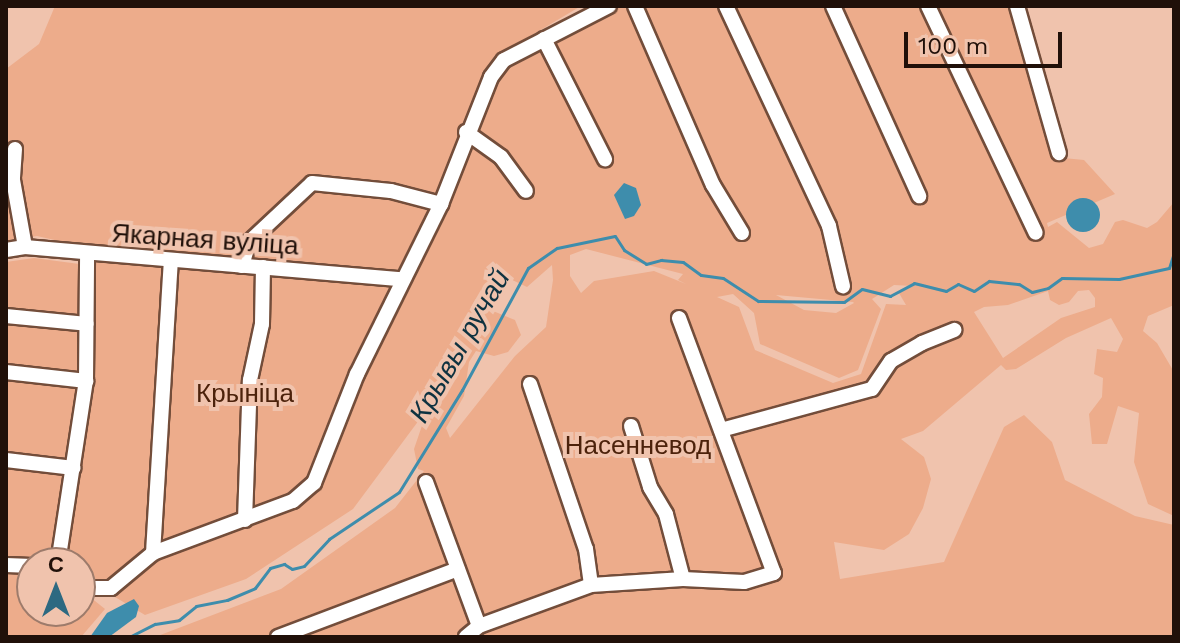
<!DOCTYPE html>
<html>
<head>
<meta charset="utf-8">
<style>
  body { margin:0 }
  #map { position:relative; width:1180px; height:643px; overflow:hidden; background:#f0c3ad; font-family:"Work Sans",sans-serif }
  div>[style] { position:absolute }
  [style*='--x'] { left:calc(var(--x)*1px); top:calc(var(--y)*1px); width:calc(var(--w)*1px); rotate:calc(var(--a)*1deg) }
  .green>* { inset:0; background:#edac8b }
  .water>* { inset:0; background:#3e8dac }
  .round { border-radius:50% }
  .stream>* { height:3px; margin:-1.5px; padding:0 1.5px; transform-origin:1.5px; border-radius:1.5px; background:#3e8dac }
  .roads { filter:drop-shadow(2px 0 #734d3a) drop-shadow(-2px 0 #734d3a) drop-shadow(0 2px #734d3a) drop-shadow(0 -2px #734d3a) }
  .minor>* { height:14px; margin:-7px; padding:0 7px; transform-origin:7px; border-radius:7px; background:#fff }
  span { translate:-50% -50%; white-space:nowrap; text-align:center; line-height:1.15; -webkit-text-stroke:8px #f0c3ad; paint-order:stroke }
  .street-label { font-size:26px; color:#201009 }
  .park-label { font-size:26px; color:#4c220b }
  .water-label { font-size:28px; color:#0e3240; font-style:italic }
  .frame { position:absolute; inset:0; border:8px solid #201009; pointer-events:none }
  .north { position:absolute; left:16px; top:547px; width:80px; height:80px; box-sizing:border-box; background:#f0c3ad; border:2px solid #9d7b6b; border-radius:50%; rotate:0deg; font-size:22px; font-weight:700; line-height:32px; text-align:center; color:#201009 }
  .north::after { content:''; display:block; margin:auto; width:28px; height:36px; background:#2d6981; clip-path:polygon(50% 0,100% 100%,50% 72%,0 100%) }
  .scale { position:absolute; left:904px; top:32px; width:158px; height:36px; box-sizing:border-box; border:4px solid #201009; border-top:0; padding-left:10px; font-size:24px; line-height:28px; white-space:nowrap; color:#201009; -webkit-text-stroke:6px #f0c3ad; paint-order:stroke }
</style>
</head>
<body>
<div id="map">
  <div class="green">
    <i style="clip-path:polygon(evenodd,55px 6px,581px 6px,522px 41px,591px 6px,1013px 6px,1053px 157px,1084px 160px,1115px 194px,1047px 223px,1048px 227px,1057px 222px,1089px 248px,1103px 244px,1115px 222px,1123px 220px,1147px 228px,1157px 222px,1174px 202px,1174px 305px,1148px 316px,1143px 331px,1157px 343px,1174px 372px,1174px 516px,1148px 504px,1134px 462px,1139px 413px,1118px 406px,1107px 444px,1092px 444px,1089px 414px,1102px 397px,1103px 378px,1094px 374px,1097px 349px,1117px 352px,1123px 339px,1111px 318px,1066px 338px,1016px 369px,1006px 370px,1001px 365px,923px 431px,901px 439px,924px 457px,931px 479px,923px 508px,909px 534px,884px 550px,834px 542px,840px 579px,944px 562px,1004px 427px,1024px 415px,1052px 442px,1065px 480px,1135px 516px,1174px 525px,1174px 637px,155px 637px,281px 589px,395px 508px,424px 471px,418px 469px,414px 449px,428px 408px,353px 509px,246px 579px,145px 615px,80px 576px,80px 563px,61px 563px,90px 401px,94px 249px,37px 236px,6px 241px,6px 69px,39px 44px,55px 6px,586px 249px,683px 274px,678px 280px,686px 284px,654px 271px,594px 281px,581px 293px,570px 276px,570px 255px,586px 249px,55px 6px,552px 265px,553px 280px,546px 327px,515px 356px,450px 438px,446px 428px,464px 396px,469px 362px,476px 351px,494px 356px,508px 352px,521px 335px,515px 320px,493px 311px,508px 278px,527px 287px,552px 265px,55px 6px,894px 285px,913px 286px,899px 293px,906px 305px,886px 304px,861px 374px,833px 383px,755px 350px,739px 307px,717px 297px,733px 294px,754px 313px,760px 344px,839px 378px,858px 370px,881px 309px,872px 299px,894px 285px,55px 6px,1089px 290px,1095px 298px,1095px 307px,1061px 318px,1003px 358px,974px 312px,984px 307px,1008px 305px,1048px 291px,1050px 300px,1059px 305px,1069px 302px,1078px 291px,1089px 290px,55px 6px,776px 295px,853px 302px,854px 303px,836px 313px,804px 310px,776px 295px)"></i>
    <i style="clip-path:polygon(34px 258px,87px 265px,84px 377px,55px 563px,32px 563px,32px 611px,80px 611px,80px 589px,105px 609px,81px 637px,6px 637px,6px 262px)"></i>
  </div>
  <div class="water">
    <i style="clip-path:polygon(624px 183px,636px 188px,641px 205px,634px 216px,625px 219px,614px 195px)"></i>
    <i class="round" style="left:1066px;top:198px;width:34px;height:34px"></i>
    <i style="clip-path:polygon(134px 599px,139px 606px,136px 617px,109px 637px,90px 637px,107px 613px)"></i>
  </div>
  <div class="stream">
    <i style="--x:129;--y:637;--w:29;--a:-27"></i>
    <i style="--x:155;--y:624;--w:24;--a:-9"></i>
    <i style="--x:179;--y:620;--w:22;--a:-39"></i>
    <i style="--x:196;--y:606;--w:32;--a:-11"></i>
    <i style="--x:227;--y:600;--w:30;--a:-23"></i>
    <i style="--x:255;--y:588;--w:25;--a:-53"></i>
    <i style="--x:270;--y:568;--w:15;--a:-16"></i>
    <i style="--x:284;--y:564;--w:9;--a:32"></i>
    <i style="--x:292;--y:569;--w:12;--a:-14"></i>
    <i style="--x:304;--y:566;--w:37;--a:-47"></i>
    <i style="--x:329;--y:539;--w:84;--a:-33.9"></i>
    <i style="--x:399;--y:492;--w:120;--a:-58.3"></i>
    <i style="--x:462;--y:390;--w:139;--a:-61.6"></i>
    <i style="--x:528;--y:268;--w:35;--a:-35"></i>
    <i style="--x:557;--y:248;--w:59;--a:-11.7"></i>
    <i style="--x:615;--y:236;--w:17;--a:57"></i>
    <i style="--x:624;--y:250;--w:26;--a:32"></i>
    <i style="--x:646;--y:264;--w:16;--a:-15"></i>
    <i style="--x:661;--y:260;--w:22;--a:5"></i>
    <i style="--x:683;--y:262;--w:22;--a:36"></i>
    <i style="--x:701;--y:275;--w:22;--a:8"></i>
    <i style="--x:723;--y:278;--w:42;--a:33.3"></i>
    <i style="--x:758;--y:301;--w:86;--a:0.7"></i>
    <i style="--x:844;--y:302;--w:22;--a:-36"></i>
    <i style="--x:862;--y:289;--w:29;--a:14"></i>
    <i style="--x:890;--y:296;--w:27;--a:-28"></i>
    <i style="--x:914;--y:283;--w:33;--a:14"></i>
    <i style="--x:946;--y:291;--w:14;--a:-30"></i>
    <i style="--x:958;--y:284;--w:17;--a:24"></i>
    <i style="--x:974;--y:291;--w:18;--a:-34"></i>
    <i style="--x:989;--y:281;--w:30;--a:6"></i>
    <i style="--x:1019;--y:284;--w:15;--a:32"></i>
    <i style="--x:1032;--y:292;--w:16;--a:-14"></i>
    <i style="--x:1048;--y:288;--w:17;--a:-36"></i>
    <i style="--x:1062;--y:278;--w:57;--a:1"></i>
    <i style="--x:1119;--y:279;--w:51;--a:-12.4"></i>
    <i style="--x:1169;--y:268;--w:16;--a:-72"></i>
  </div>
  <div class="roads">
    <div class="minor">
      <i style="--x:635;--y:6;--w:195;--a:66.5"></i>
      <i style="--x:713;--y:185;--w:56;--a:58.9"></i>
      <i style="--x:726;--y:6;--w:243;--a:64.9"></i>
      <i style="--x:829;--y:226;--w:62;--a:76.9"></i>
      <i style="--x:833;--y:6;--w:209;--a:65.6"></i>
      <i style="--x:928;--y:6;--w:251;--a:64.6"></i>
      <i style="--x:1017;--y:6;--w:153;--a:74.1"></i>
      <i style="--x:544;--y:39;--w:135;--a:63.1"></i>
      <i style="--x:466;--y:132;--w:43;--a:35.5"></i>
      <i style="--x:501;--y:157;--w:42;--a:53.7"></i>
      <i style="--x:15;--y:149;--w:31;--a:94"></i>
      <i style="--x:13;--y:180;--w:68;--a:79.8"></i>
      <i style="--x:6;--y:250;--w:19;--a:-9"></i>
      <i style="--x:25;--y:247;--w:377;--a:4.9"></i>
      <i style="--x:242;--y:266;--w:25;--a:-74"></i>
      <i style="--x:249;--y:242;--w:86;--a:-43.1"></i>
      <i style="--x:312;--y:183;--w:79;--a:5.8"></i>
      <i style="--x:391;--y:191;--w:52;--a:14.6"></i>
      <i style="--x:6;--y:316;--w:81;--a:5.6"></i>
      <i style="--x:679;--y:318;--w:272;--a:69.6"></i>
      <i style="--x:774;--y:573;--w:31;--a:163"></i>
      <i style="--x:744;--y:582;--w:61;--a:-177.2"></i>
      <i style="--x:6;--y:372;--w:81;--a:6.4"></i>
      <i style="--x:530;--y:384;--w:174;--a:71.3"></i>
      <i style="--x:586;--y:549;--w:36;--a:82"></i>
      <i style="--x:721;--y:430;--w:156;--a:-15.2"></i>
      <i style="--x:872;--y:389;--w:34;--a:-56"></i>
      <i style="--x:891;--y:361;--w:36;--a:-30"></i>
      <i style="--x:922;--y:343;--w:35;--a:-22"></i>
      <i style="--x:6;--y:460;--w:68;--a:6.7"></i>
      <i style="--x:426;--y:482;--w:153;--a:69.8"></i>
      <i style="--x:479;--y:626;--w:17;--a:140"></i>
      <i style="--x:245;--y:520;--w:140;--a:-88"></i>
      <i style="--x:250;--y:380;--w:57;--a:-77.9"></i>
      <i style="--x:262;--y:324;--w:57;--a:-89"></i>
      <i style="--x:153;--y:553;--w:292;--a:-86.5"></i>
      <i style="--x:58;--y:563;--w:184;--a:-81.3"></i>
      <i style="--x:86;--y:381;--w:126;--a:-89.5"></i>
      <i style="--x:6;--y:565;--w:26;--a:2"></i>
      <i style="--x:80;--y:583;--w:9;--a:36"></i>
      <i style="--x:87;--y:588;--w:24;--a:0"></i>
      <i style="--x:111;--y:588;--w:55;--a:-39.8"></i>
      <i style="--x:153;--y:553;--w:149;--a:-20.4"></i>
      <i style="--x:293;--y:501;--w:28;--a:-41"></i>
      <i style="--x:314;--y:483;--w:117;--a:-68.5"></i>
      <i style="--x:357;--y:374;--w:190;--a:-63.7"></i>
      <i style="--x:441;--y:204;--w:136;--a:-68.5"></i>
      <i style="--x:491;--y:77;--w:21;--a:-53"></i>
      <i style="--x:504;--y:60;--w:118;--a:-27.2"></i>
      <i style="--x:479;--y:626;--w:119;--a:-20.1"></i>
      <i style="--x:591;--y:585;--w:92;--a:-3.7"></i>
      <i style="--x:683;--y:579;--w:67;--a:-104.7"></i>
      <i style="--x:666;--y:514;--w:31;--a:-121"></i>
      <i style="--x:650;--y:487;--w:64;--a:-107.3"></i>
      <i style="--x:278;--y:637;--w:192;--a:-20.7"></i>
    </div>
  </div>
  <div class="street-label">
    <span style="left:205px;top:240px;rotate:4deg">Якарная вуліца</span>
  </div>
  <div class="park-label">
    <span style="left:245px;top:394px">Крыніца</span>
    <span style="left:638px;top:446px">Насенневод</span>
  </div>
  <div class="water-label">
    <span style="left:460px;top:346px;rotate:-60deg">Крывы ручай</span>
  </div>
  <div class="frame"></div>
  <div class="north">С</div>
  <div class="scale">100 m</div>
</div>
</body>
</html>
